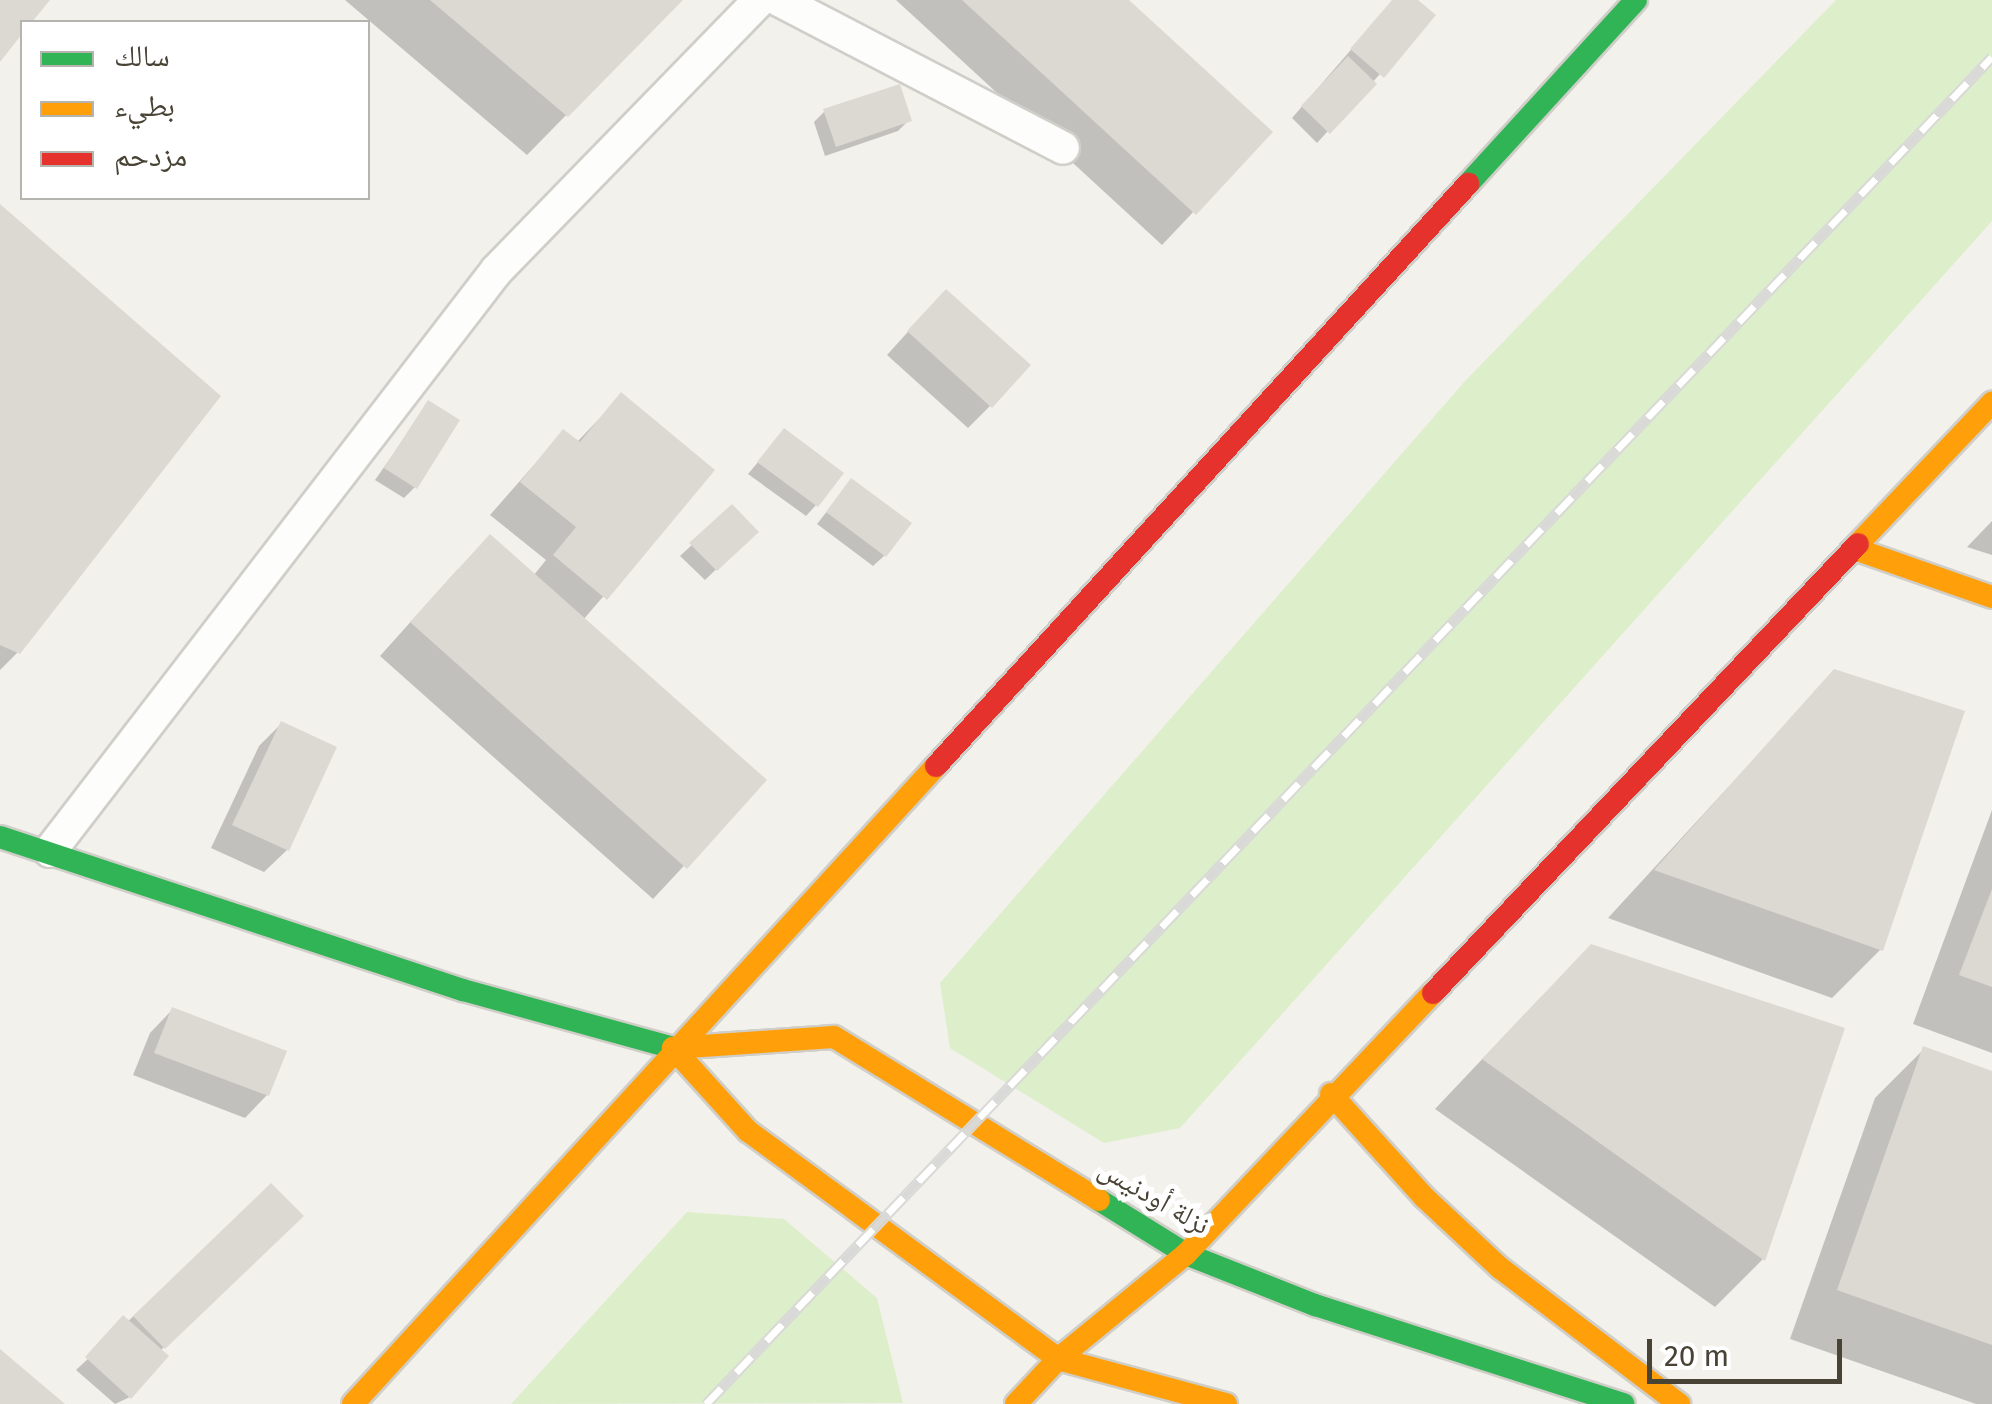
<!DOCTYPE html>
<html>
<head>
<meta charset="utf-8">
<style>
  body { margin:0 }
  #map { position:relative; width:1992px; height:1404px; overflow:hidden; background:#f2f1eb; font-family:"Fira Sans","Noto Naskh Arabic",sans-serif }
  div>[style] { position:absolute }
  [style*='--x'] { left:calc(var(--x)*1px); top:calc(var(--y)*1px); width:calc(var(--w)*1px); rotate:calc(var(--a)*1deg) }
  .green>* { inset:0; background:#ddeeca }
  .shadow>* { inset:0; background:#0003 }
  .building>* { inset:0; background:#dcd9d3 }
  .roads { filter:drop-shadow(2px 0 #d0cec8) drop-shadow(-2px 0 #d0cec8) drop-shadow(0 2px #d0cec8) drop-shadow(0 -2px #d0cec8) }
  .lane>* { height:32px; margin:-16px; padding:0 16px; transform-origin:16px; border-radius:16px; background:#fdfdfc }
  .fast>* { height:22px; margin:-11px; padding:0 11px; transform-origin:11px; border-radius:11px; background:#30b455 }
  .slow>* { height:22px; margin:-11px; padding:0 11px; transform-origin:11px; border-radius:11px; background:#ff9f0a }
  .jam>* { height:22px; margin:-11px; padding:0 11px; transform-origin:11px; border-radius:11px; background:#e5322d }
  .rail>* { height:11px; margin-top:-5.5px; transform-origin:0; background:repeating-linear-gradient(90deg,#fff 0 22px,#d9d9d8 0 44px); box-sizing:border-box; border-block:2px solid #d9d9d8 }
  span { translate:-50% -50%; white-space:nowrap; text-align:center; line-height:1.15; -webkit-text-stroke:10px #fff; paint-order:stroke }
  .street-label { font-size:28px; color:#494336 }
  .legend { position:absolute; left:20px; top:20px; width:350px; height:180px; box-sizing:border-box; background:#fff; border:2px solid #b6b4af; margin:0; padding:12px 18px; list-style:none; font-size:30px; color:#494336 }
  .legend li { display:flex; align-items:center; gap:20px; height:50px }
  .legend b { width:50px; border:2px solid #b6b4af }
  .scale { position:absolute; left:1647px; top:1339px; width:195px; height:45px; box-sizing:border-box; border:5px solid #494336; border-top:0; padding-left:12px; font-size:30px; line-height:35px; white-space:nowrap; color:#494336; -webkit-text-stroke:8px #fff; paint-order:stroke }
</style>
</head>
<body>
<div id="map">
  <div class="green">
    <i style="clip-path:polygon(1836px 0,1992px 0,1992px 221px,1180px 1128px,1104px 1143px,950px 1048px,940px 983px,1466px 380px)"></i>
    <i style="clip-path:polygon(687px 1212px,784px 1219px,877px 1298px,903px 1403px,511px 1404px)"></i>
  </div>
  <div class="shadow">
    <i style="clip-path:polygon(345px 0,679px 0,527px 155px)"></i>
    <i style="clip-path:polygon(896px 0,1125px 0,1269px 132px,1162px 245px)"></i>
    <i style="clip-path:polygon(1394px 0,1414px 0,1433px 16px,1317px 143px,1292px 118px)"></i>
    <i style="clip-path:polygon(825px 111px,909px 120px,898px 131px,825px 156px,814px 122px)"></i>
    <i style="clip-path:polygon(0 208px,18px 652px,0 670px)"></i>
    <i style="clip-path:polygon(924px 314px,990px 406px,968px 428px,887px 355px)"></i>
    <i style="clip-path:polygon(621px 396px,711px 471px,583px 620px,763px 781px,653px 899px,380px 656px,458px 569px,533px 576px,546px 560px,490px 515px,563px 432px,577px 442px)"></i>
    <i style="clip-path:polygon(429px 403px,415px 487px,404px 498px,375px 480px)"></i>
    <i style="clip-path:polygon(784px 431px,816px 505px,806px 516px,748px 474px)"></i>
    <i style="clip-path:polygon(851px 481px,884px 556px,873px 566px,817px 524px)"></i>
    <i style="clip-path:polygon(732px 508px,755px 532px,705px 580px,680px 556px)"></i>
    <i style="clip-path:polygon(1992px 521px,1992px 555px,1967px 547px)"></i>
    <i style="clip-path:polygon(1834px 672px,1881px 949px,1832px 998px,1608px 918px)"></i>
    <i style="clip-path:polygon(281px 724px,287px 850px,264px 872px,211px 848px,259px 746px)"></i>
    <i style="clip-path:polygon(1992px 810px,1992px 1053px,1913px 1024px)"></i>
    <i style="clip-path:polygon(1542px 996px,1763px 1259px,1715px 1307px,1435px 1109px)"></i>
    <i style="clip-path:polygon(172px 1010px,267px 1095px,245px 1118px,133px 1075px,150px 1033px)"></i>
    <i style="clip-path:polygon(1924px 1049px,1992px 1074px,1992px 1404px,1976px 1404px,1790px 1339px,1875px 1098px)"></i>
    <i style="clip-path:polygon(271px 1187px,278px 1238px,160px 1351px,130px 1397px,115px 1404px,76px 1370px)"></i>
  </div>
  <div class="building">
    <i style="clip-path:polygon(0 0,50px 0,32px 22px,22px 22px,22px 34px,0 62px)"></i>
    <i style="clip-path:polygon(430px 0,683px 0,568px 117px)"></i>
    <i style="clip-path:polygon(962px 0,1129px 0,1273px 132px,1196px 215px)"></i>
    <i style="clip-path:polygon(1392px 0,1418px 0,1436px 15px,1384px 78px,1350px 49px)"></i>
    <i style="clip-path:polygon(1348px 56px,1377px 84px,1330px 134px,1301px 106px)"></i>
    <i style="clip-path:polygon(900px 84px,912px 121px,836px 147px,823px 109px)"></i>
    <i style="clip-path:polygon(0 204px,221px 396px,20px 654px,0 645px)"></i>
    <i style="clip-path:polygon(946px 289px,1031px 365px,992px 408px,907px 331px)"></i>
    <i style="clip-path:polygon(621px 392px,715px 470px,607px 600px,553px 555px,576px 527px,520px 482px,563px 429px,580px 442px)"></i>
    <i style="clip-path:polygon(428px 400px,460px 420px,417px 489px,384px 468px)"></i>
    <i style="clip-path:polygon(784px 428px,844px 473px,818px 507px,757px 462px)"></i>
    <i style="clip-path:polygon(851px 478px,912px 523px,886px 557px,826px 512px)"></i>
    <i style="clip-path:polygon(732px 504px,759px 532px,717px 571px,689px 543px)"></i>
    <i style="clip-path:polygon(490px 534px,767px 780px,687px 869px,410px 622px)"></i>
    <i style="clip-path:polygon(1834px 669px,1965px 711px,1883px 951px,1654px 870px)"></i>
    <i style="clip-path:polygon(281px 721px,337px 747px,289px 851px,232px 825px)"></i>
    <i style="clip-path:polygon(1992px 889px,1992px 987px,1959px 975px)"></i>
    <i style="clip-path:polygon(1591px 944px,1845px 1028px,1765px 1261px,1482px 1059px)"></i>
    <i style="clip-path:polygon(172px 1007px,287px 1051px,269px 1096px,154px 1053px)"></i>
    <i style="clip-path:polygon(1923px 1046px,1992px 1071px,1992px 1345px,1837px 1290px)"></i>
    <i style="clip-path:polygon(271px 1183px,304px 1216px,165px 1349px,133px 1316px)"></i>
    <i style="clip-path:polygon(123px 1315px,169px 1356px,131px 1399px,85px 1357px)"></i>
    <i style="clip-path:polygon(0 1349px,65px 1404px,0 1404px)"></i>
  </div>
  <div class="roads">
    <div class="lane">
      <i style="--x:779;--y:0;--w:320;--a:27.5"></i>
      <i style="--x:50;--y:851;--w:733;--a:-52.43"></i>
      <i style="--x:497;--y:270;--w:377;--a:-45.8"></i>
    </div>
    <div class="fast">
      <i style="--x:1468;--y:184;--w:249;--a:-47.6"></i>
      <i style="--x:0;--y:837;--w:488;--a:18.3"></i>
      <i style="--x:463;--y:990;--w:218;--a:15.4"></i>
      <i style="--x:1099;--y:1200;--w:102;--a:31.8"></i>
      <i style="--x:1186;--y:1254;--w:139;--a:21.6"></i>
      <i style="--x:1315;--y:1305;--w:324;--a:17.8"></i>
    </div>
    <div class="slow">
      <i style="--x:1858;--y:544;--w:195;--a:-46.5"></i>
      <i style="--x:1855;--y:549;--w:145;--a:19.3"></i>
      <i style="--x:673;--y:1048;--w:161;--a:-3.9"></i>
      <i style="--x:834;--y:1037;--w:311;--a:31.6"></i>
      <i style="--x:673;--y:1048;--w:112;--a:47.9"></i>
      <i style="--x:748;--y:1131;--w:385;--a:36.3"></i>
      <i style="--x:1058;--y:1359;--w:174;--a:15"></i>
      <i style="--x:1331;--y:1094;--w:139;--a:47.9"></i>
      <i style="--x:1424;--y:1197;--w:104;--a:43.1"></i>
      <i style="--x:1500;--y:1268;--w:225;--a:37.2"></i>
      <i style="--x:353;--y:1404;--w:864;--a:-47.58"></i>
      <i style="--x:1016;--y:1404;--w:62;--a:-47"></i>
      <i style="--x:1058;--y:1359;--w:166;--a:-39.4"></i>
      <i style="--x:1186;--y:1254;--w:359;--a:-46.6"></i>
    </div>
    <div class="jam">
      <i style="--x:936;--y:766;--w:789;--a:-47.57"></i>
      <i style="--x:1433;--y:993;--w:618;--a:-46.57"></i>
    </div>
  </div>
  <div class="rail">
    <i style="--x:706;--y:1404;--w:1862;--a:-46.33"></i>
  </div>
  <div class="street-label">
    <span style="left:1154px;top:1197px;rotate:30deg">نزلة أودنيس</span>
  </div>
  <ul class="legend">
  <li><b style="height:12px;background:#30b455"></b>سالك</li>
  <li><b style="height:12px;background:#ff9f0a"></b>بطيء</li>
  <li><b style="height:12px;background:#e5322d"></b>مزدحم</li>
  </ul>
  <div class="scale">20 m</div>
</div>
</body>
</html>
